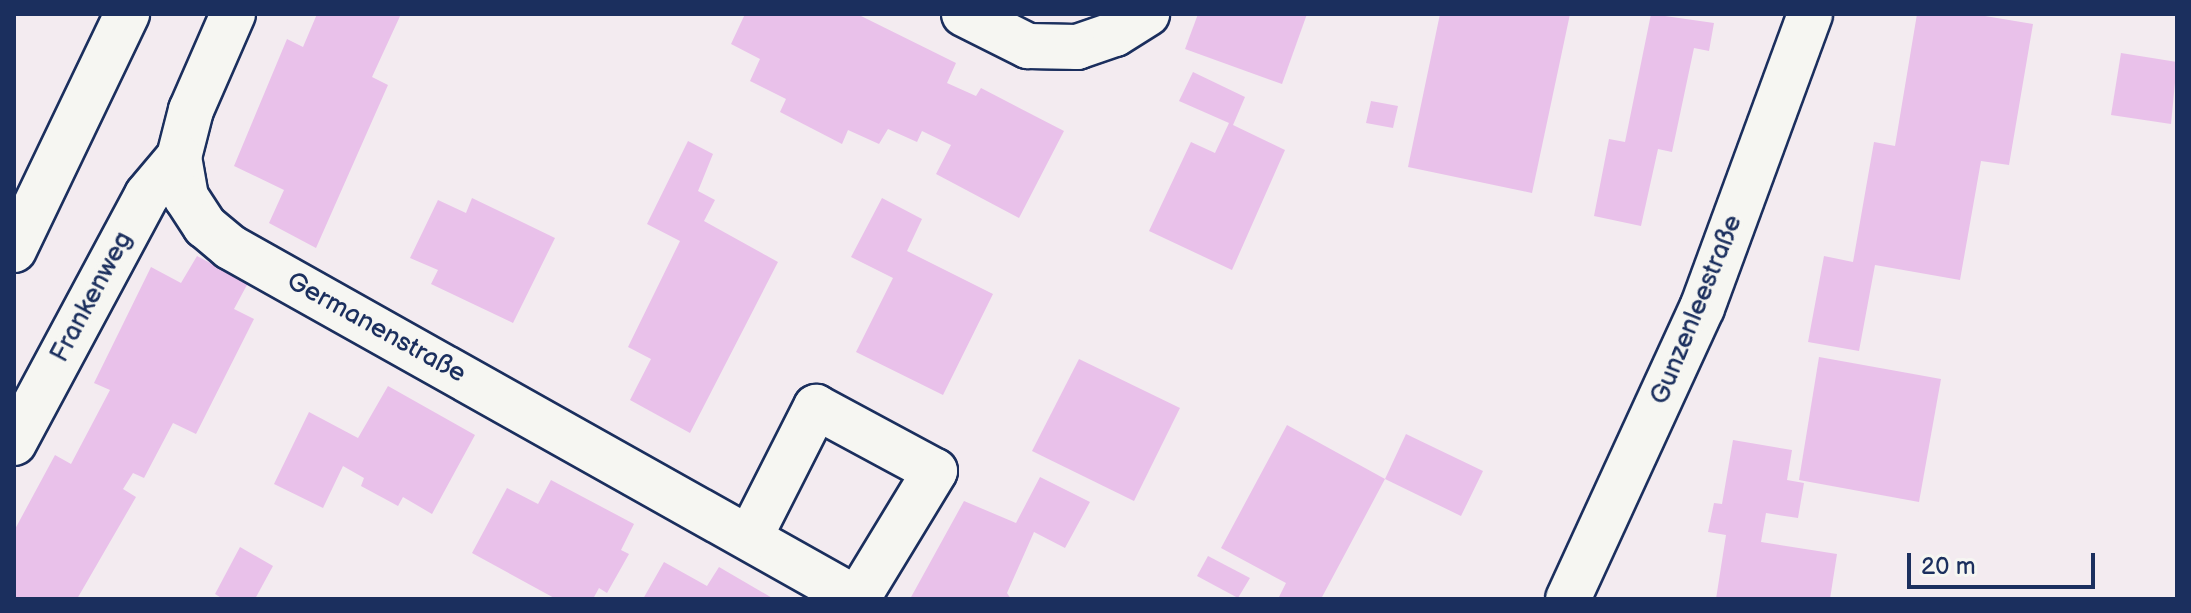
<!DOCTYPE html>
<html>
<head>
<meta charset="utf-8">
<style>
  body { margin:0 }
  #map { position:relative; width:2191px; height:613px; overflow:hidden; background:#f3ebf0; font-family:"Balsamiq Sans",sans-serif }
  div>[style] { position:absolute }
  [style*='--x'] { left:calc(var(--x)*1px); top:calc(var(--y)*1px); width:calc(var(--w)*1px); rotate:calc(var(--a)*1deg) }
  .building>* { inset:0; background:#e9c1ea }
  .roads { filter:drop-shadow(2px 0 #1b2f5e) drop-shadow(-2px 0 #1b2f5e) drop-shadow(0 2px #1b2f5e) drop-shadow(0 -2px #1b2f5e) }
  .minor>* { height:44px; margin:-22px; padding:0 22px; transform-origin:22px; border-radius:22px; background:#f6f6f2 }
  .tertiary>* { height:44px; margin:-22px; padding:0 22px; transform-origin:22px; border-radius:22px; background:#f6f6f2 }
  span { translate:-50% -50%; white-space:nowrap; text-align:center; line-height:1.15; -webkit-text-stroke:7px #f6f6f2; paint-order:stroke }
  .street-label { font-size:26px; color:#1b2f5e }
  .frame { position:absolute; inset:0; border:16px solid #1b2f5e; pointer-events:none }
  .scale { position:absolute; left:1907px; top:553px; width:188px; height:36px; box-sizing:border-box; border:4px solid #1b2f5e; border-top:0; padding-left:10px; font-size:24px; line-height:28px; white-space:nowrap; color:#1b2f5e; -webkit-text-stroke:6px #f6f6f2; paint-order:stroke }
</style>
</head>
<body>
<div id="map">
  <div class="building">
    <i style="clip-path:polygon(317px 14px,401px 14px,372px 77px,388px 85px,316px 248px,269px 223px,284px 190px,234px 166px,287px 39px,303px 47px)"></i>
    <i style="clip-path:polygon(745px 14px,857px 14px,956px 63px,947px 83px,976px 96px,981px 88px,1064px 131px,1019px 218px,936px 174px,951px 145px,922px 131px,917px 142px,888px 129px,879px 144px,848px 130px,842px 144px,780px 112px,786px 99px,750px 81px,760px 59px,731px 44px)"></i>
    <i style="clip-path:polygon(1198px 14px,1307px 14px,1282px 84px,1185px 49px)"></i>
    <i style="clip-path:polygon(1440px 14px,1570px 14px,1532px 193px,1408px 167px)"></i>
    <i style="clip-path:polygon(1651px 14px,1714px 23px,1709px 51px,1694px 48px,1672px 152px,1658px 149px,1641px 226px,1594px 216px,1609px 139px,1625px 142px)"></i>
    <i style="clip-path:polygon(1917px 14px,1973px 14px,2033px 24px,2009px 165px,1981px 161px,1960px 280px,1875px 265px,1859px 351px,1808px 342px,1824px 256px,1853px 262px,1874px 142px,1895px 146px)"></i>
    <i style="clip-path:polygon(2121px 53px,2177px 62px,2171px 124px,2111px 115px)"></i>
    <i style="clip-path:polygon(1193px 72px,1245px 97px,1233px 125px,1285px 150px,1232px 270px,1149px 231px,1191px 142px,1215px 153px,1229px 123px,1179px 101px)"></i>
    <i style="clip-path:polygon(1371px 101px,1398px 106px,1393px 128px,1366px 123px)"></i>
    <i style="clip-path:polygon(688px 141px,713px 154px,698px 191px,715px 200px,704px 221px,778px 262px,690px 433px,630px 400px,651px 359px,628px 347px,680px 241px,647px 224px)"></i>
    <i style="clip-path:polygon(472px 198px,555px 238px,513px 323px,431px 284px,438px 270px,410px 258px,438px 200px,466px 213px)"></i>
    <i style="clip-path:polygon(882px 198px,922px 219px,907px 251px,993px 294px,943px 395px,856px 352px,893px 278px,851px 257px)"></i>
    <i style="clip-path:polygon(197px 256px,248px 283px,234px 309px,254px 319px,196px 434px,173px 423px,144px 478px,133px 473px,123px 489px,136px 497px,77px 599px,14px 599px,14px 531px,55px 455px,71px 464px,110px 390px,94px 383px,151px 267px,181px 283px)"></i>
    <i style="clip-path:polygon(1819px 357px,1941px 379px,1919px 502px,1799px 480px)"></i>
    <i style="clip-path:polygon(1079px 359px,1180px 408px,1134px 501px,1032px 451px)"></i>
    <i style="clip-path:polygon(388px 386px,475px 435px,432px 514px,403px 497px,398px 506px,361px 486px,364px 478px,343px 466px,323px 508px,274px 484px,309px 412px,358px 438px)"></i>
    <i style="clip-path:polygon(1287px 425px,1385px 479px,1406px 434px,1483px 471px,1461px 516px,1385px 479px,1321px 599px,1278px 599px,1286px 583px,1221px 548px)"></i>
    <i style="clip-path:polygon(1733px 440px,1792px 450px,1787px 480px,1804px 483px,1798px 518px,1766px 513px,1761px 542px,1837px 554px,1830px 599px,1716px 599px,1726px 535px,1708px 532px,1714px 503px,1722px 504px)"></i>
    <i style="clip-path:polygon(1040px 477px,1090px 502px,1065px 548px,1034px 532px,1007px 593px,1011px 599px,910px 599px,964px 501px,1016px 523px)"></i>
    <i style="clip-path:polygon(551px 480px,634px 524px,621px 550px,629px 554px,607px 593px,599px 588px,593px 599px,556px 599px,472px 553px,507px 488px,538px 504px)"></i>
    <i style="clip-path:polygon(240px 547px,273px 566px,255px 599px,223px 599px,215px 594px)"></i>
    <i style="clip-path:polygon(1208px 556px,1250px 578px,1238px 598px,1197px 576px)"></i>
    <i style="clip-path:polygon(664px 562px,707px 586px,719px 567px,774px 599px,643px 599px)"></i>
  </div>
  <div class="roads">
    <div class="minor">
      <i style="--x:233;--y:14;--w:105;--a:113.6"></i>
      <i style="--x:191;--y:110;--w:49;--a:104.3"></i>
      <i style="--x:179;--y:157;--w:41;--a:80.1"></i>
      <i style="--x:186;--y:197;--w:35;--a:57"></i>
      <i style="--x:205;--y:226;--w:33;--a:40"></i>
      <i style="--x:230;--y:247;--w:719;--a:29.31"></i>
      <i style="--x:964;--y:14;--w:72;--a:26.6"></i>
      <i style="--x:1028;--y:46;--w:49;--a:1.2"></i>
      <i style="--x:1077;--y:47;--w:40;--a:-18.9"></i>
      <i style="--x:1115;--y:34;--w:38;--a:-32"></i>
      <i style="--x:14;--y:443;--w:281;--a:-61.8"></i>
      <i style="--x:147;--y:195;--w:50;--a:-49.9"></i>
      <i style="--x:750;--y:537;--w:146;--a:-63.1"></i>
      <i style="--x:816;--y:407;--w:135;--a:28.3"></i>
      <i style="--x:935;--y:471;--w:146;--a:121.3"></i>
      <i style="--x:1568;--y:599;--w:320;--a:-65.3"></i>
      <i style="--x:1702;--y:308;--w:313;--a:-69.8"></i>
    </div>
    <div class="tertiary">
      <i style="--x:14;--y:250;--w:262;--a:-64.4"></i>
    </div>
  </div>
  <div class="street-label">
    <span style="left:92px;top:297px;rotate:-62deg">Frankenweg</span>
    <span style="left:1697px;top:310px;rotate:-68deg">Gunzenleestraße</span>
    <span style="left:376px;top:328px;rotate:29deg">Germanenstraße</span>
  </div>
  <div class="frame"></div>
  <div class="scale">20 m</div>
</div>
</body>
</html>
